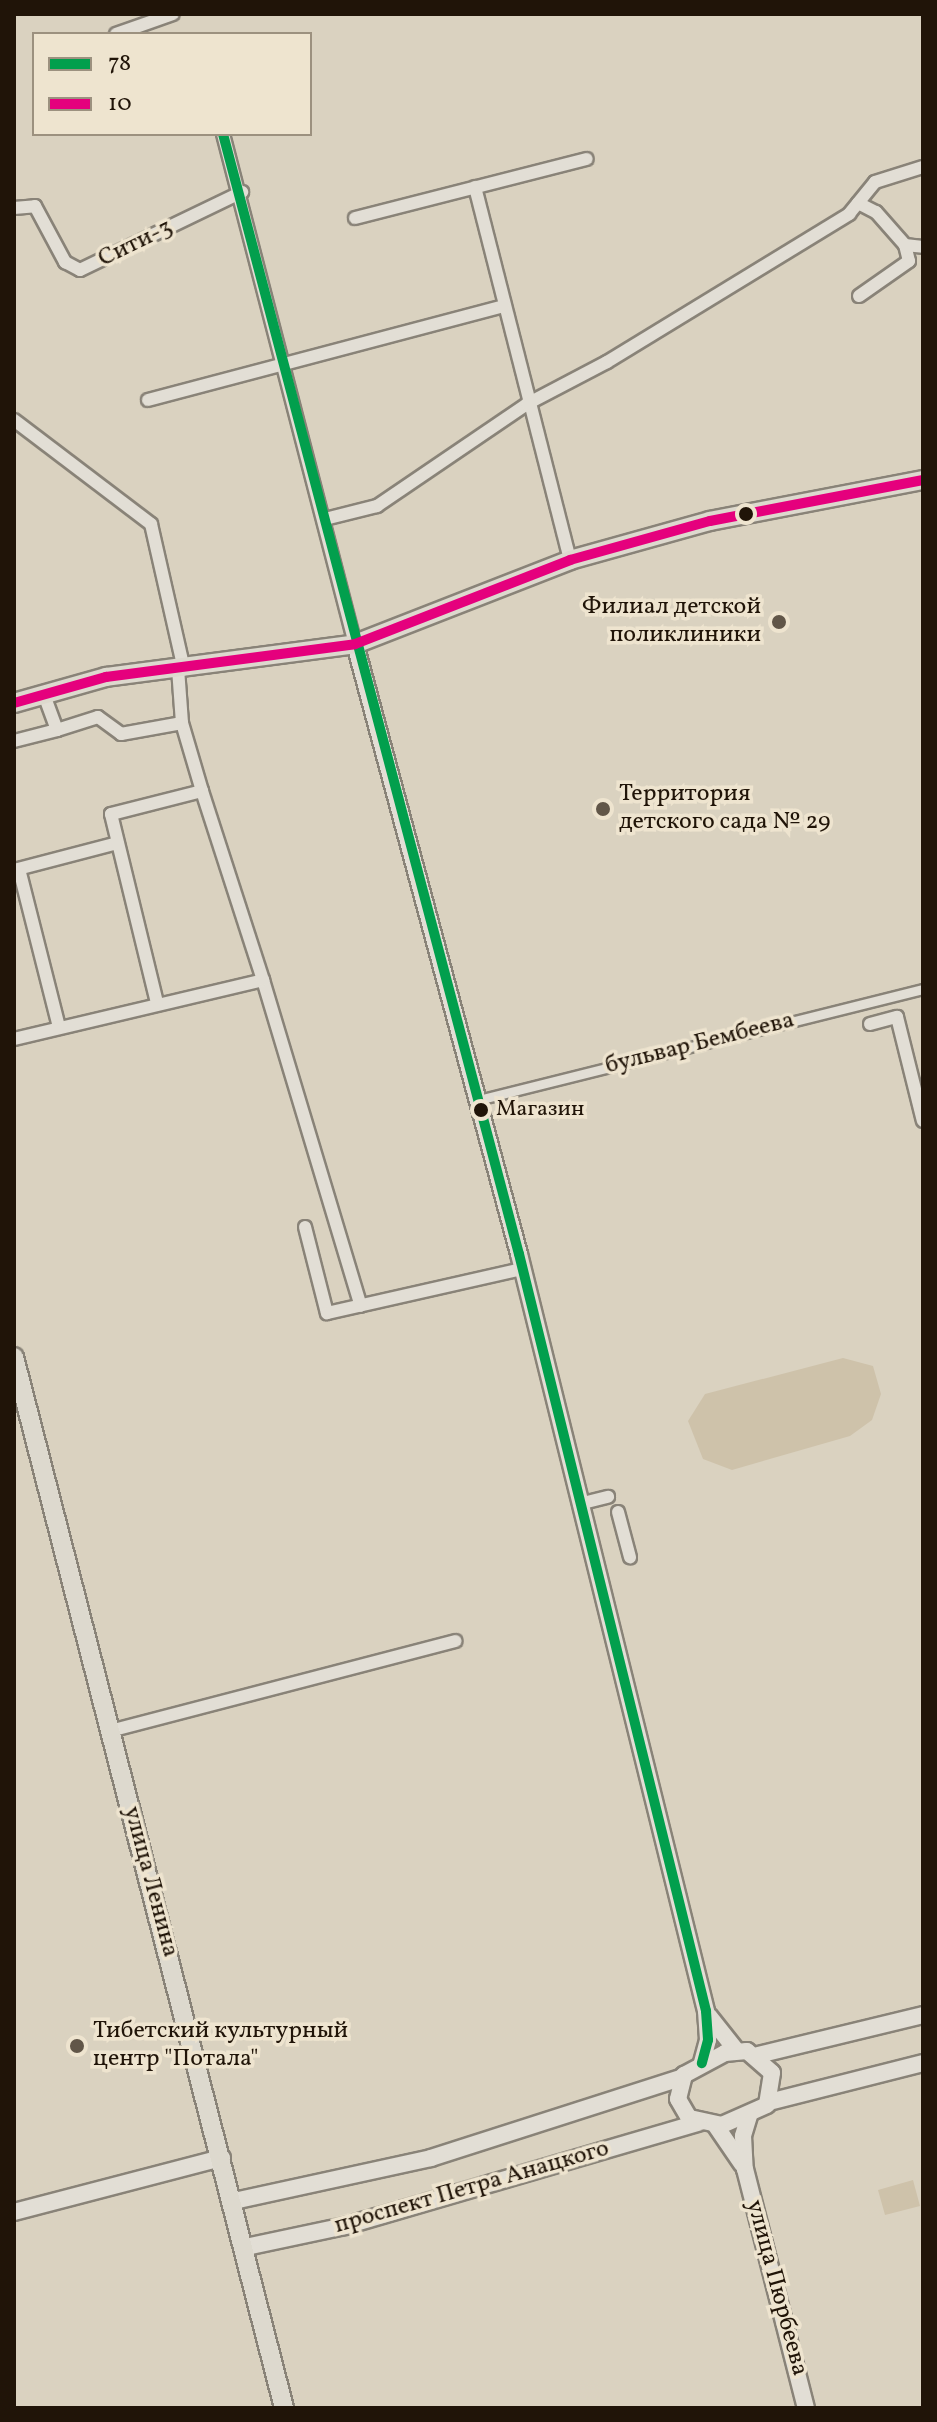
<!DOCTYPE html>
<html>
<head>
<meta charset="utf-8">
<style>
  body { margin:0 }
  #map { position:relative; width:937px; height:2422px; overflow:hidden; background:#dad2c0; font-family:Vollkorn,serif }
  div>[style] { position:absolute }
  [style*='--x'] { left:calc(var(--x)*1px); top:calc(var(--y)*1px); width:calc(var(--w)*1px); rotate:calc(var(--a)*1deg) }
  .green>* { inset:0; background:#cec2aa }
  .roads { filter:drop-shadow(2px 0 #898378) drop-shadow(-2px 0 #898378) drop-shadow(0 2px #898378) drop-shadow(0 -2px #898378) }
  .pedestrian>* { height:9px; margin:-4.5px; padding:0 4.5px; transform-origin:4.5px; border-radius:4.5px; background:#e2ded5 }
  .minor>* { height:12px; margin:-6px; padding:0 6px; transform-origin:6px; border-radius:6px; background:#e2ded5 }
  .secondary>* { height:16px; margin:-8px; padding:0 8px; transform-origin:8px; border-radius:8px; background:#e2ded5 }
  .primary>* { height:18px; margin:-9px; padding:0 9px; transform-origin:9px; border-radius:9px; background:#ddd9ce }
  .bus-1>* { height:10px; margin:-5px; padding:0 5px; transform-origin:5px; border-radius:5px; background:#029f4d }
  .bus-2>* { height:10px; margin:-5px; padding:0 5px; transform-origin:5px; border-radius:5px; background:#e5007d }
  .dots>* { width:22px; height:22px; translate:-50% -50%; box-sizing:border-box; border:4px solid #eee4cf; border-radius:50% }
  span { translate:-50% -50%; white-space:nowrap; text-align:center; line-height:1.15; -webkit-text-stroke:7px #eee4cf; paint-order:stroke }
  .bus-label { font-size:22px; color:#201408 }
  .left { translate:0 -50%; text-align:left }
  .street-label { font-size:24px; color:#201408 }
  .poi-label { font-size:24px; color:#201408 }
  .right { translate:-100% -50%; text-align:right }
  .frame { position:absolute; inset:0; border:16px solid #201408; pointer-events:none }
  .legend { position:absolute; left:32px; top:32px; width:280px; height:104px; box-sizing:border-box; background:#eee4cf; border:2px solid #9c917f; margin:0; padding:10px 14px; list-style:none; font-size:24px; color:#201408 }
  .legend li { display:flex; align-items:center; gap:16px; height:40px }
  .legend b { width:40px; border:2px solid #9c917f }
</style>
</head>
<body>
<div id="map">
  <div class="green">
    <i style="clip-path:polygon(843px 1358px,873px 1366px,881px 1394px,872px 1420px,850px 1436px,732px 1470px,703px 1459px,688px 1421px,705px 1394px)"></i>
    <i style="clip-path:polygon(913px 2180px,920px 2206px,885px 2215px,878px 2190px)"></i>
  </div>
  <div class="roads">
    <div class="pedestrian">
      <i style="--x:478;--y:1100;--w:459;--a:-14"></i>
    </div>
    <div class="minor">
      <i style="--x:116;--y:34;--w:60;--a:-19.3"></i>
      <i style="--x:223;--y:134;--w:527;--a:75.49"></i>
      <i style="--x:475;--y:187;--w:385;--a:75.7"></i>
      <i style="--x:858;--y:203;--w:20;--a:27"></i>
      <i style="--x:876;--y:212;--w:44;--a:48.7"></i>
      <i style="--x:905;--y:245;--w:18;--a:6"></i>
      <i style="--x:14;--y:208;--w:21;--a:-5"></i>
      <i style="--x:35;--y:206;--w:64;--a:61.8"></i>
      <i style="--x:65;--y:262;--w:17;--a:28"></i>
      <i style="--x:80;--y:270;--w:180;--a:-25.7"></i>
      <i style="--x:355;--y:218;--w:239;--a:-14.3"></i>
      <i style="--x:859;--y:296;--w:61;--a:-35"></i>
      <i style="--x:909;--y:261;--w:16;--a:-104"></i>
      <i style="--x:148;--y:400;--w:368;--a:-14.8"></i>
      <i style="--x:14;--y:420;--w:172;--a:37.2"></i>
      <i style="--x:151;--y:524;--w:149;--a:77.2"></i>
      <i style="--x:325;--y:519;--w:54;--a:-14"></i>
      <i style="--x:377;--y:506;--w:181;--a:-34.2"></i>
      <i style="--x:527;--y:404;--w:90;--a:-27.7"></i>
      <i style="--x:607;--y:362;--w:284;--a:-31.4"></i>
      <i style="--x:849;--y:214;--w:41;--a:-50.9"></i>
      <i style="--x:875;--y:182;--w:50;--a:-17.4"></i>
      <i style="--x:182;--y:723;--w:71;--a:73.6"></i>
      <i style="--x:57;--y:730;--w:43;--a:-17.6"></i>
      <i style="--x:98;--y:717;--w:29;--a:36"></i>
      <i style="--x:121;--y:734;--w:62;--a:-10.2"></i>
      <i style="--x:182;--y:723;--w:54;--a:-94.2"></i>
      <i style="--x:14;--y:741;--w:44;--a:-14.3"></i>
      <i style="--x:57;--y:730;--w:40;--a:-110.2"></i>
      <i style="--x:19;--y:869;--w:163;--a:75.8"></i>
      <i style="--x:14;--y:870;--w:107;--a:-14.6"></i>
      <i style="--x:263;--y:980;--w:340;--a:73.3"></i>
      <i style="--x:870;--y:1024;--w:28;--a:-15"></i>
      <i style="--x:897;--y:1017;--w:107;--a:76"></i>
      <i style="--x:14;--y:1039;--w:256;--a:-13.3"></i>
      <i style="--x:263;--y:980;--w:199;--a:-107.9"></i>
      <i style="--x:202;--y:791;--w:94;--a:165.8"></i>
      <i style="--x:111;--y:814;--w:194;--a:76.3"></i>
      <i style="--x:305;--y:1227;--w:89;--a:75.7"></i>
      <i style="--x:327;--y:1313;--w:200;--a:-12.7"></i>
      <i style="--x:579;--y:1504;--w:30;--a:-14"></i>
      <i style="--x:618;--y:1512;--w:47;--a:75.1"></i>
      <i style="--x:110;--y:1731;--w:357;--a:-14.6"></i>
    </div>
    <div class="secondary">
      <i style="--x:355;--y:644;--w:632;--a:74.95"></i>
      <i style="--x:519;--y:1254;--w:780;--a:76.12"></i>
      <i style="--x:706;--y:2011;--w:29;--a:86"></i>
      <i style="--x:708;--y:2040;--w:24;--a:105"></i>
      <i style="--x:709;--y:2016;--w:43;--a:51.5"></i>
      <i style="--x:747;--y:2051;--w:33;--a:41"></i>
      <i style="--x:772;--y:2073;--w:32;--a:99"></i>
      <i style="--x:767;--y:2105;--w:49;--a:156"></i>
      <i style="--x:722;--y:2125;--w:34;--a:-168"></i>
      <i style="--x:689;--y:2118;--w:22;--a:-120"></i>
      <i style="--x:678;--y:2099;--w:25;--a:-76"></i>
      <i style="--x:684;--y:2075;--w:47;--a:-28.2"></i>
      <i style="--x:725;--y:2053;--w:22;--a:-5"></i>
      <i style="--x:758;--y:2055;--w:170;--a:-13.6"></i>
      <i style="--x:769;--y:2102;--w:159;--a:-14.2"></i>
      <i style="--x:749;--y:2116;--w:21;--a:107"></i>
      <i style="--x:743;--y:2136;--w:33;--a:87"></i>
      <i style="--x:745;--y:2169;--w:247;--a:75.7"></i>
      <i style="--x:716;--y:2126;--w:46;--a:55.6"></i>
      <i style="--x:234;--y:2201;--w:202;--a:-12.3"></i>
      <i style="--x:431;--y:2158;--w:265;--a:-17.8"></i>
      <i style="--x:14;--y:2212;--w:215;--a:-14.6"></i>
      <i style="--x:246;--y:2247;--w:101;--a:-12"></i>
      <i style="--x:345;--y:2226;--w:368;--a:-16.3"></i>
    </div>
    <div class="primary">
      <i style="--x:14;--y:703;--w:96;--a:-15.8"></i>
      <i style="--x:106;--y:677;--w:251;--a:-7.5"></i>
      <i style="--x:355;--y:644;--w:231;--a:-21.3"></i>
      <i style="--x:570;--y:560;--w:145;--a:-15.6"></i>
      <i style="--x:710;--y:521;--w:217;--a:-10.9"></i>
      <i style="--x:14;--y:1357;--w:1085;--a:75.59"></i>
    </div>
  </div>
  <div class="bus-1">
    <i style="--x:223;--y:134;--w:1158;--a:75.2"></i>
    <i style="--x:519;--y:1254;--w:780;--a:76.12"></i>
    <i style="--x:706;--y:2011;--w:29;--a:86"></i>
    <i style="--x:708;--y:2040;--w:24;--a:105"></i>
  </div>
  <div class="bus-2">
    <i style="--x:14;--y:703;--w:96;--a:-15.8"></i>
    <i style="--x:106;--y:677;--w:251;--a:-7.5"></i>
    <i style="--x:355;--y:644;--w:231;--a:-21.3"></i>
    <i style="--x:570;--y:560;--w:145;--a:-15.6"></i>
    <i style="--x:710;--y:521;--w:217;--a:-10.9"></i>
  </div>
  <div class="dots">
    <i style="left:746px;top:514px;background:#201408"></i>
    <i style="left:779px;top:622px;background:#615648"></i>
    <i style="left:603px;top:809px;background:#615648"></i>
    <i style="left:481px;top:1110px;background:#201408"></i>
    <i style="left:77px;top:2046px;background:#615648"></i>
  </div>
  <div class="bus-label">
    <span class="left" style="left:496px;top:1110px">Магазин</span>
  </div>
  <div class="street-label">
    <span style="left:136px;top:244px;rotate:-26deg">Сити-3</span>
    <span style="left:700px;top:1044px;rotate:-14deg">бульвар Бембеева</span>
    <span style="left:150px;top:1882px;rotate:75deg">улица Ленина</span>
    <span style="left:472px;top:2188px;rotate:-16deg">проспект Петра Анацкого</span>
    <span style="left:776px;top:2288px;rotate:75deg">улица Пюрбеева</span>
  </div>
  <div class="poi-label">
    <span class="right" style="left:761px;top:622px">Филиал детской<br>поликлиники</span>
    <span class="left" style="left:619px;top:809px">Территория<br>детского сада № 29</span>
    <span class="left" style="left:93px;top:2046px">Тибетский культурный<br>центр "Потала"</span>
  </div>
  <div class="frame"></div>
  <ul class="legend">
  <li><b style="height:10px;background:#029f4d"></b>78</li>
  <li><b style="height:10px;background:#e5007d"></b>10</li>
  </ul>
</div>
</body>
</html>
